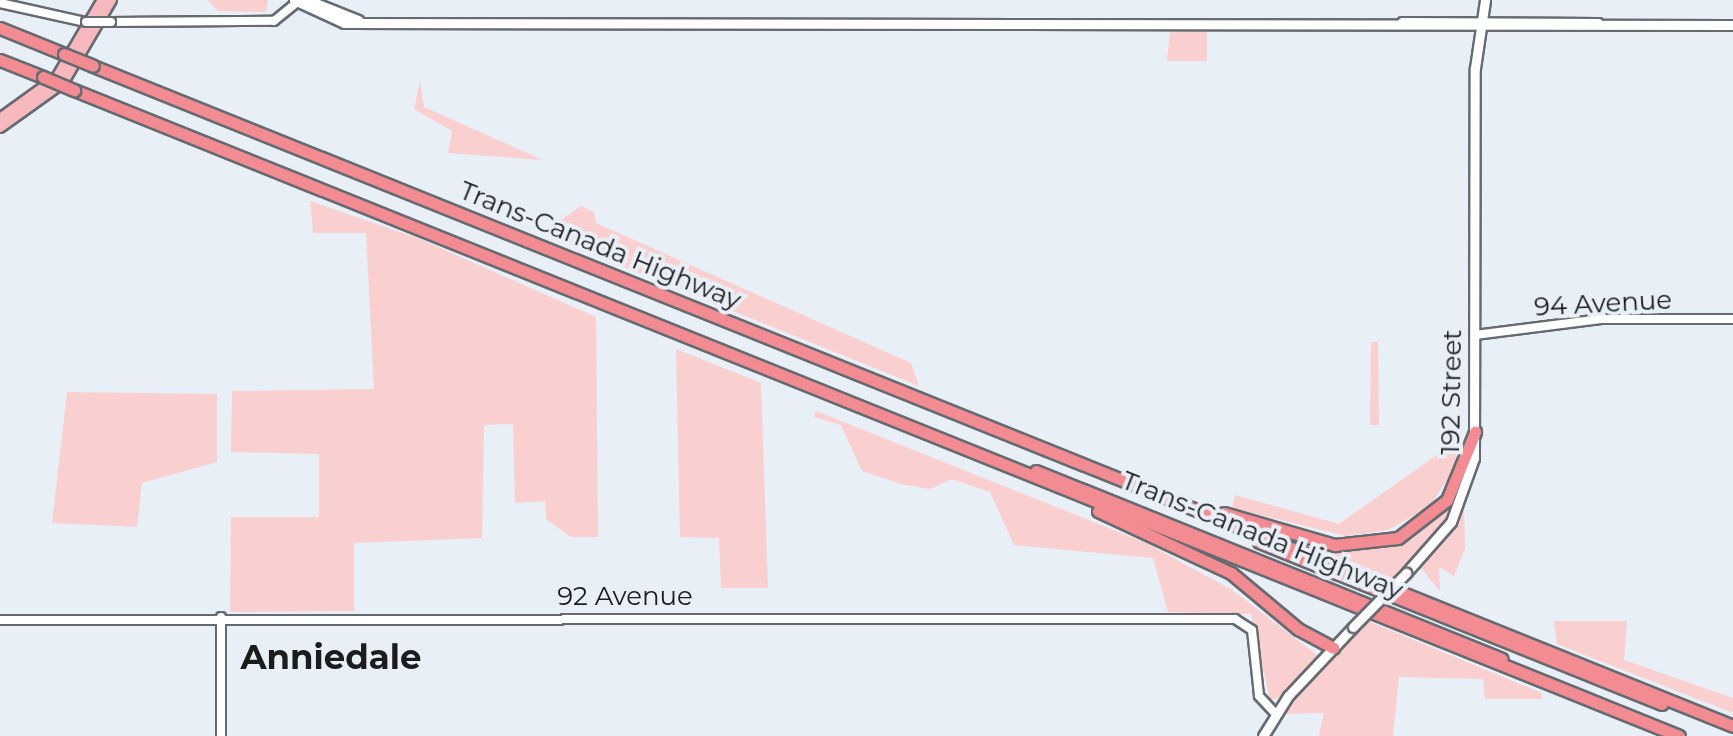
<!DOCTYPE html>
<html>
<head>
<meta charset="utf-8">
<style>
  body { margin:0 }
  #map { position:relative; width:1733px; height:736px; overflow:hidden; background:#e9eff6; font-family:Montserrat,sans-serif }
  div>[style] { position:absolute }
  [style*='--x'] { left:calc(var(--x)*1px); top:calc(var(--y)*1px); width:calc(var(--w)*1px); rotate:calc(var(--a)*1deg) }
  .green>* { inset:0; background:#f9cfd0 }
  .roads { filter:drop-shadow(2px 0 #666b71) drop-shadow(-2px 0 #666b71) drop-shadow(0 2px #666b71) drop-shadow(0 -2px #666b71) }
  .tertiary>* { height:8px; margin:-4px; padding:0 4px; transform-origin:4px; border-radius:4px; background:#fff }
  .secondary>* { height:9px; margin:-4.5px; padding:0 4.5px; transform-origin:4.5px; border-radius:4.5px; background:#fff }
  .primary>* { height:10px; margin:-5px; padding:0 5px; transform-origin:5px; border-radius:5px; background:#f8b9be }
  .motorway>* { height:11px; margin:-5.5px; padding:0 5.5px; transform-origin:5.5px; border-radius:5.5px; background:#f38b92 }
  .bridges { filter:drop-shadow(2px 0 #666b71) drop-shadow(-2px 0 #666b71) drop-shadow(0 2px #666b71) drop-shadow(0 -2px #666b71) }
  .tertiary-bridge>* { height:8px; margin:-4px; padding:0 4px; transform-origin:4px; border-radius:4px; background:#fff }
  .secondary-bridge>* { height:9px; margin:-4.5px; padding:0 4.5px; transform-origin:4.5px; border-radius:4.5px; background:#fff }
  .motorway-bridge>* { height:11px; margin:-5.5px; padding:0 5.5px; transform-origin:5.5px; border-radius:5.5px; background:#f38b92 }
  span { translate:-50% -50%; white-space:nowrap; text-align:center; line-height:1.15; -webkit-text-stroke:8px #e9eff6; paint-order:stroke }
  .street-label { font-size:26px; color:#1a1c1e }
  .district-label { font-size:34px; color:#1a1c1e; font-weight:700 }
</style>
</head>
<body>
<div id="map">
  <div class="green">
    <i style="clip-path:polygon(207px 0,268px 0,266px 12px,218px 11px)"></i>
    <i style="clip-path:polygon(1207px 28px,1207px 61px,1167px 61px,1170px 31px)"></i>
    <i style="clip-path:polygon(420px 81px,424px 107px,543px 160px,448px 153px,452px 131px,414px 109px)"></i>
    <i style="clip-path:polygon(310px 201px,420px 239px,596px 317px,598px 537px,571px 537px,546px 519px,545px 501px,515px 503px,513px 424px,484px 425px,482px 538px,354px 543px,354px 611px,230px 612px,231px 517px,319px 517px,319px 454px,231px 452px,232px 391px,374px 389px,366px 233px,313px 233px)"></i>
    <i style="clip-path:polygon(581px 206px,594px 212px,596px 223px,911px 363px,919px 386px,549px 237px,552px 226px)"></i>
    <i style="clip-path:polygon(1371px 342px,1378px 342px,1379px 425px,1370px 425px)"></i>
    <i style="clip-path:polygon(676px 349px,761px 383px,768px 588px,721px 588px,719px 538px,680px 537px)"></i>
    <i style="clip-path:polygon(67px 392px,217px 394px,217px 462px,142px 483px,137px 527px,52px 523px)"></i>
    <i style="clip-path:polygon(816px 411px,1146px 543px,1232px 590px,1317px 655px,1284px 696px,1270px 700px,1251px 614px,1168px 612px,1153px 558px,1014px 545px,990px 492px,952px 479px,930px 489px,901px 484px,862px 471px,841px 425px,814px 417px)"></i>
    <i style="clip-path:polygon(1458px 440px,1454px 470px,1429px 507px,1388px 530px,1346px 536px,1232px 508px,1235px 495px,1339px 524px)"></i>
    <i style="clip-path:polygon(1460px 480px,1453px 511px,1394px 580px,1281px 535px,1335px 548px,1389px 544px,1431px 520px)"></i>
    <i style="clip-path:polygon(1464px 508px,1465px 549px,1454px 576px,1439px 567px,1440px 591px,1420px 567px)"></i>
    <i style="clip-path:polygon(1368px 621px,1542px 693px,1542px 699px,1485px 699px,1483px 679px,1399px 677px,1393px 736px,1319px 736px,1324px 713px,1282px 714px)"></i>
    <i style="clip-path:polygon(1554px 621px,1627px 621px,1624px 660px,1733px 698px,1733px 713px,1557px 644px)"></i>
  </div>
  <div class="roads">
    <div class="tertiary">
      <i style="--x:0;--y:3;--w:88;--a:12.5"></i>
      <i style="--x:111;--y:22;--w:163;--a:-0.4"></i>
      <i style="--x:274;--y:21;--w:33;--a:-39"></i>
      <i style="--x:1475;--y:335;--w:127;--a:-7.2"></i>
      <i style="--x:1601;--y:319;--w:132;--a:0"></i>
      <i style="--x:0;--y:620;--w:1235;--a:-0.05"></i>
      <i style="--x:1235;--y:619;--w:20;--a:33"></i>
      <i style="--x:1252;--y:630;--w:66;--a:83.9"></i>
      <i style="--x:1259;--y:696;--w:23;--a:47"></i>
      <i style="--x:221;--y:736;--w:119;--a:-90"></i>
    </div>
    <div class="secondary">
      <i style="--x:294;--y:0;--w:55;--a:24.7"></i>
      <i style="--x:344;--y:23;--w:1389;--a:0.08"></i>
      <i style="--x:308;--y:0;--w:54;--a:21.8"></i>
      <i style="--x:1402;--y:22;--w:196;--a:0.3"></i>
      <i style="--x:1406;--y:573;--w:68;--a:-48.6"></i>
      <i style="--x:1451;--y:522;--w:68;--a:-70.2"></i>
      <i style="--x:1474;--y:458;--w:390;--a:-89.9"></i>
      <i style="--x:1475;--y:68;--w:69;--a:-81.6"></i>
      <i style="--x:1263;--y:736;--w:47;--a:-58"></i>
      <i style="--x:1288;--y:696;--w:95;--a:-46.7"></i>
    </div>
    <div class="primary">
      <i style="--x:0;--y:119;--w:70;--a:-35.7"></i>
      <i style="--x:57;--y:78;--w:91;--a:-59.5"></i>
      <i style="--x:0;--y:127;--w:77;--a:-35.5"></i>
      <i style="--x:63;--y:82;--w:95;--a:-59.7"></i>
    </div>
    <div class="motorway">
      <i style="--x:0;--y:28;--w:69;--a:22.1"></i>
      <i style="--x:0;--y:60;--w:46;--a:21.6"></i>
      <i style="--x:93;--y:66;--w:1768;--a:21.92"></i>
      <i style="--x:74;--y:90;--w:1730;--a:21.92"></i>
      <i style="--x:1036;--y:471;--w:502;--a:21.97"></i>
      <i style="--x:1098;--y:511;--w:147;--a:25"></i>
      <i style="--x:1231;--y:573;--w:87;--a:39.9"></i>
      <i style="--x:1298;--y:629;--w:40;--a:28"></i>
      <i style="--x:1224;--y:513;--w:116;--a:16.1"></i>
      <i style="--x:1335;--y:545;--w:63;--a:-6.3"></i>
      <i style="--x:1398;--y:538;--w:62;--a:-37.8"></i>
      <i style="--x:1447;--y:500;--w:74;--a:-67.6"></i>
      <i style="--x:1259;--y:542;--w:434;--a:21.9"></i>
    </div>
  </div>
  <div class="bridges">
    <div class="tertiary-bridge">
      <i style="--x:86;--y:22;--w:25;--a:0"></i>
    </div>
    <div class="secondary-bridge">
      <i style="--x:1353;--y:627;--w:76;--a:-45.5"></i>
    </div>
    <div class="motorway-bridge">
      <i style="--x:64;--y:54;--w:31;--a:22"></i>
      <i style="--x:43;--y:77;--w:34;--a:23"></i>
    </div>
  </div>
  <div class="street-label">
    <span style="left:600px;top:246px;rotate:22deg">Trans-Canada Highway</span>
    <span style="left:1603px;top:304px;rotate:-3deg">94 Avenue</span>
    <span style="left:1452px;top:392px;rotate:-89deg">192 Street</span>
    <span style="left:1262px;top:536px;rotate:22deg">Trans-Canada Highway</span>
    <span style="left:625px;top:597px">92 Avenue</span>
  </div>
  <div class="district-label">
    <span style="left:331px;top:658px">Anniedale</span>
  </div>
</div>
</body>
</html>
